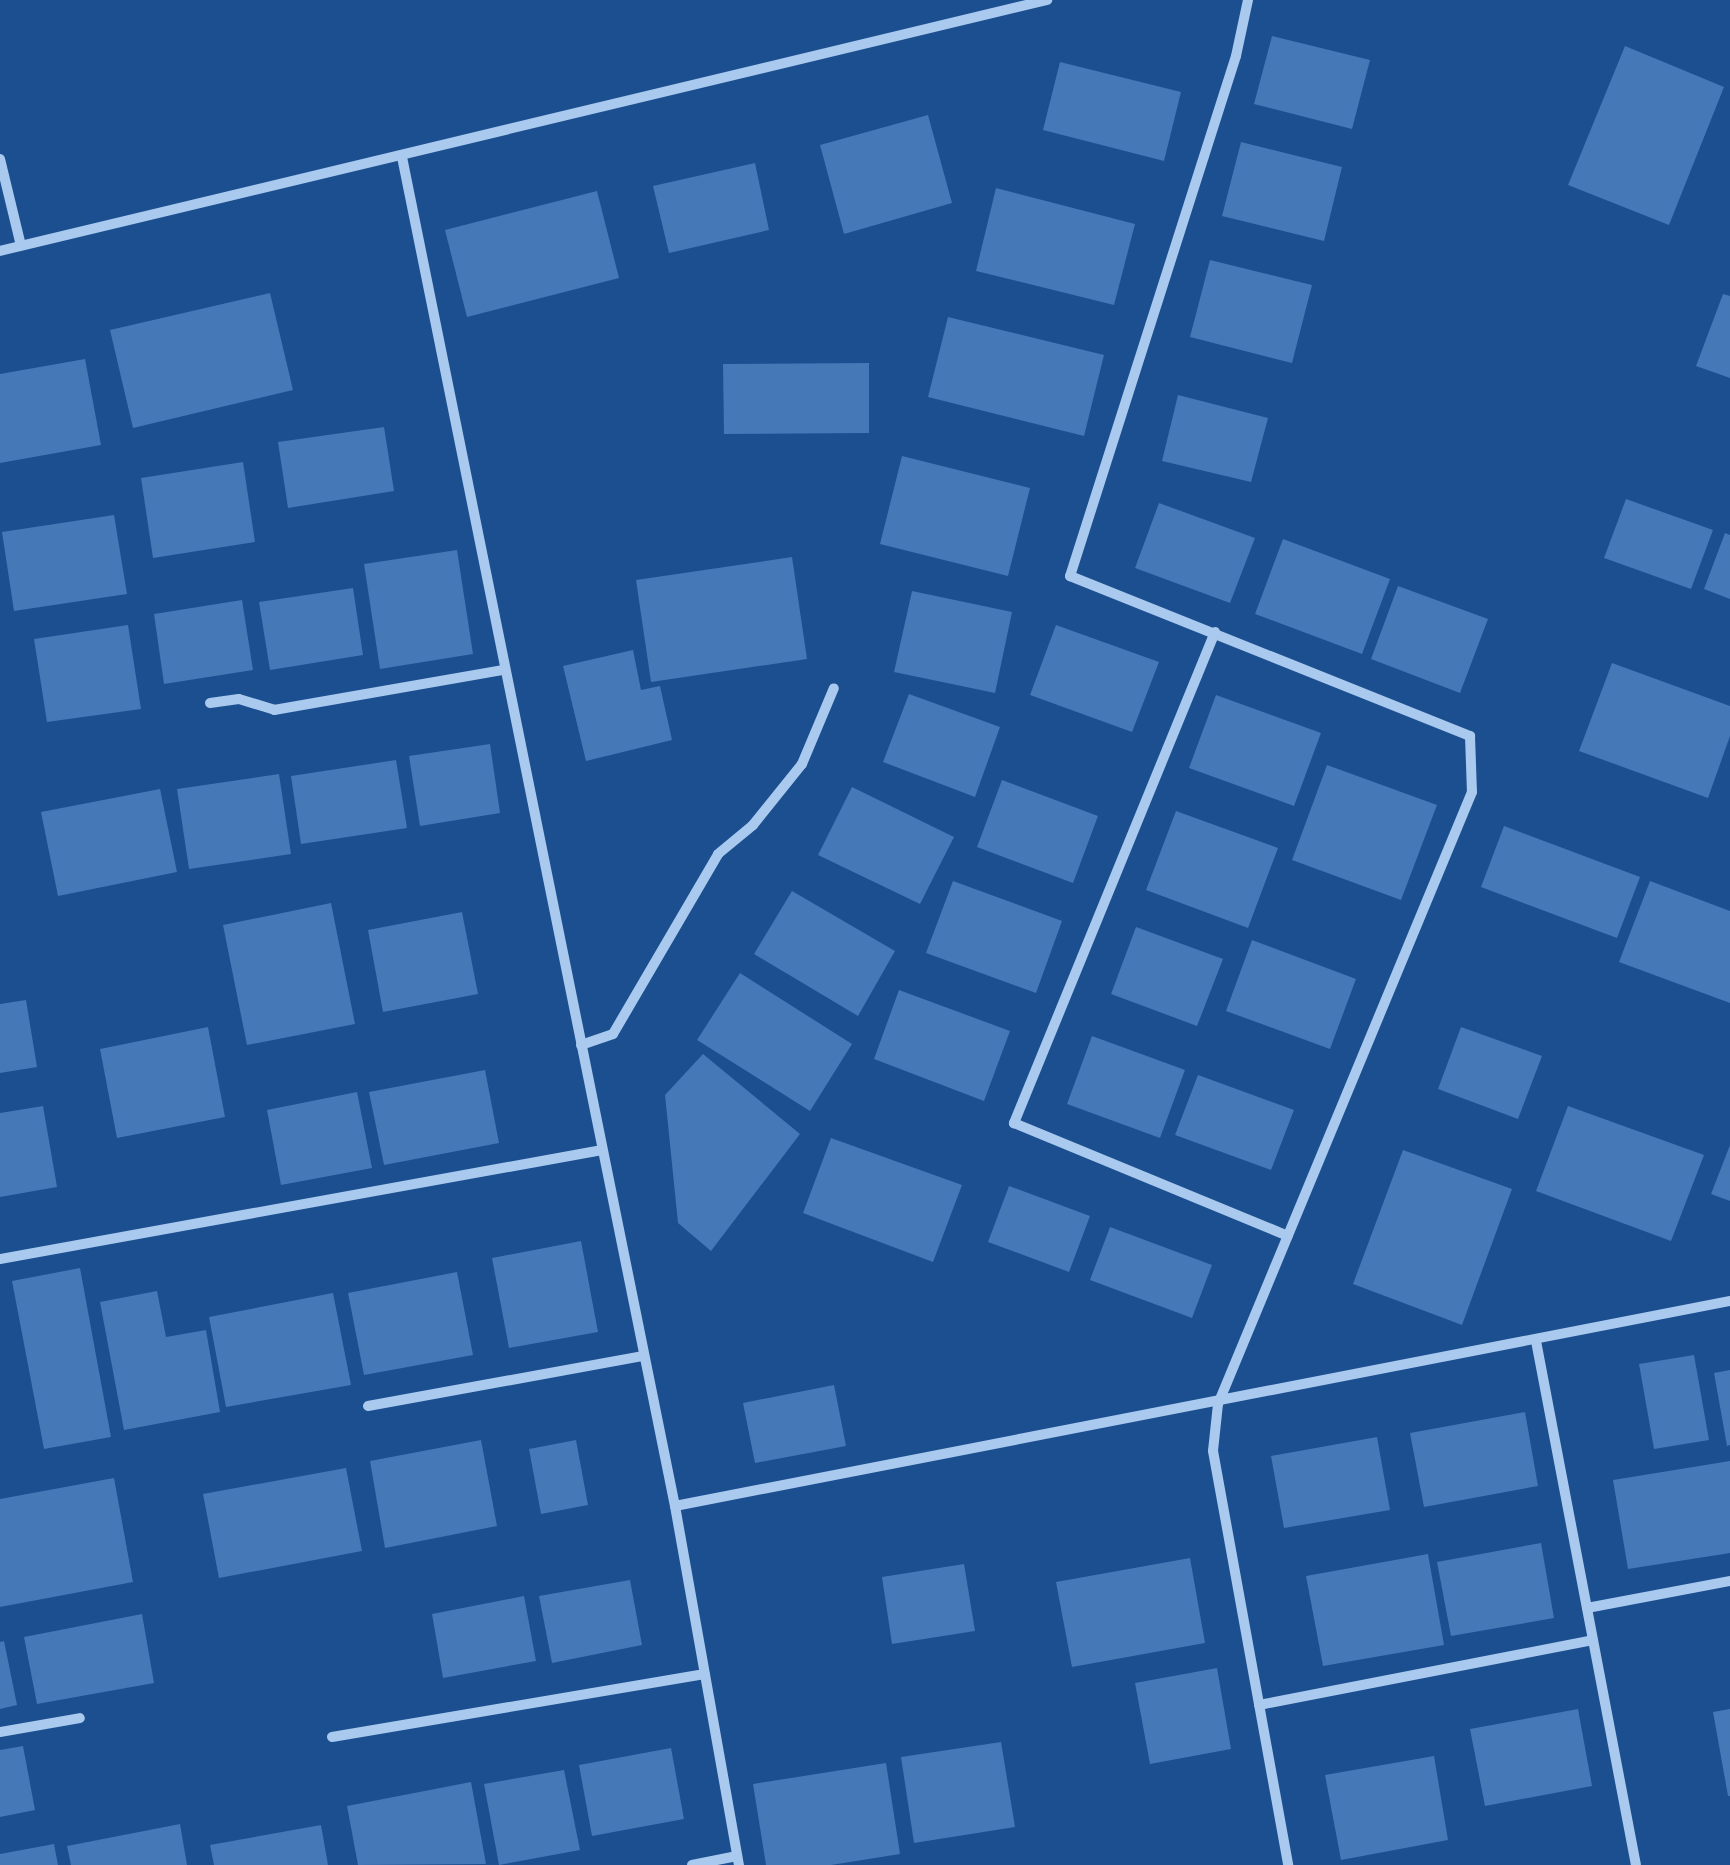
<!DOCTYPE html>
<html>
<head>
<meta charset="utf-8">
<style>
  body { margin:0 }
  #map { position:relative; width:1730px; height:1865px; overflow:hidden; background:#1b4f8f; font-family:Inter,sans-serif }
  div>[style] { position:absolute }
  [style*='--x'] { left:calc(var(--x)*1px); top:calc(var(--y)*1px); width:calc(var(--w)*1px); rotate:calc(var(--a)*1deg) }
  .building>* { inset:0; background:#4478b7 }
  .street>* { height:10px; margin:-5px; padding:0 5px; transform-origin:5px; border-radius:5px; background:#a9c9ee }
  span { translate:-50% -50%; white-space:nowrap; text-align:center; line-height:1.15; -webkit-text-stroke:8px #1b4f8f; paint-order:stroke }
</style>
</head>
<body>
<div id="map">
  <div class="building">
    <i style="clip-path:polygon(1272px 36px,1370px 60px,1352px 129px,1254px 104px)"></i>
    <i style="clip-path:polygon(1625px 46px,1724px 87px,1669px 225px,1568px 185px)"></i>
    <i style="clip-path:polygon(1060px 62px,1181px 92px,1164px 161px,1043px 130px)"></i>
    <i style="clip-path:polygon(928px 115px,952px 203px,844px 234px,820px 145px)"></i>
    <i style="clip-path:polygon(1241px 142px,1342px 167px,1324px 241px,1222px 216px)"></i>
    <i style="clip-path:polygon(755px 163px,769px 230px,669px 253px,653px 186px)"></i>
    <i style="clip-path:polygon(996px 188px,1135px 224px,1114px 305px,976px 271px)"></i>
    <i style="clip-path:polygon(597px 191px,619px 278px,467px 317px,445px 230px)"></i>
    <i style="clip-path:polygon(1210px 260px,1312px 285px,1292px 363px,1190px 337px)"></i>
    <i style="clip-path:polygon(270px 293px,293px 390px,133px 428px,110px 330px)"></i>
    <i style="clip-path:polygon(1723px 294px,1730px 296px,1730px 378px,1696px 366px)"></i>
    <i style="clip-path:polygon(948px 317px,1104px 355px,1084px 436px,928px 397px)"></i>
    <i style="clip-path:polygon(85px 359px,101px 445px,0 463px,0 374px)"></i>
    <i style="clip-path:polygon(869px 363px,869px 433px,724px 434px,723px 364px)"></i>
    <i style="clip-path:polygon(1178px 395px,1268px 418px,1251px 482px,1162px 461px)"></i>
    <i style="clip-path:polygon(384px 427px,394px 491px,288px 508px,278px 442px)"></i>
    <i style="clip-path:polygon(902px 456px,1030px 488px,1008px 576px,880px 544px)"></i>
    <i style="clip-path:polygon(243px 462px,255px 542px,153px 558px,141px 478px)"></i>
    <i style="clip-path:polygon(1626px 499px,1713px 530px,1691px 589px,1604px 558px)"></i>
    <i style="clip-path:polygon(1159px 503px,1255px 538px,1230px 603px,1135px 568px)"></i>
    <i style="clip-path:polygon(114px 515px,127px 594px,14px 611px,2px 532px)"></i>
    <i style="clip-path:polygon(1725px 533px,1730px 535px,1730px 599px,1704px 589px)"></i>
    <i style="clip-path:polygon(1283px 539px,1390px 579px,1362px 654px,1255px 614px)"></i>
    <i style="clip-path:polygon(457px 550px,473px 654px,380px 669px,364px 564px)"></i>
    <i style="clip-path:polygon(792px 557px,807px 659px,651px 682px,636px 580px)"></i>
    <i style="clip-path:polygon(1398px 586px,1488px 619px,1460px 693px,1371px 659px)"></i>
    <i style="clip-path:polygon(353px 588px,363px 655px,270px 670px,259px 602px)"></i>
    <i style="clip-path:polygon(912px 591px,1012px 612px,995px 693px,894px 672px)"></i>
    <i style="clip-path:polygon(242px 600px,253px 670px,164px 684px,154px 614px)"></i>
    <i style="clip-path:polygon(128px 625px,141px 709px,47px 722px,34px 639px)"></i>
    <i style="clip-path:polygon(1056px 625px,1159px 662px,1132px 732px,1030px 695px)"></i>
    <i style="clip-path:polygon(633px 650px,641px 690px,660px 686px,672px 740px,586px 761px,563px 666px)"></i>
    <i style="clip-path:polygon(1612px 663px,1730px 706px,1730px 736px,1708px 798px,1579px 751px)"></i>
    <i style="clip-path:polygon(909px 694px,1000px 727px,975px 797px,883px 762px)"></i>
    <i style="clip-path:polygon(1216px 695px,1321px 733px,1294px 806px,1189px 768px)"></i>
    <i style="clip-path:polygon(490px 744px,500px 813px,420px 826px,409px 756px)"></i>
    <i style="clip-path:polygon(396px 760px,407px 828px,301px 844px,291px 776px)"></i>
    <i style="clip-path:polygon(1327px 765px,1437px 805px,1401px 900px,1292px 860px)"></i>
    <i style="clip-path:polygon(279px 774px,291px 854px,189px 869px,177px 789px)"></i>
    <i style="clip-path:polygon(1002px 780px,1098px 816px,1073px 883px,977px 847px)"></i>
    <i style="clip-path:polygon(852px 787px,954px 837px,920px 904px,818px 855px)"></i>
    <i style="clip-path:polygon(160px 789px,177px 872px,58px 896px,41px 812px)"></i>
    <i style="clip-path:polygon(1176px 811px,1278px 848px,1248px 928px,1146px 890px)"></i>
    <i style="clip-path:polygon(1504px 826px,1640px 877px,1617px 938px,1481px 887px)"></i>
    <i style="clip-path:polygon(953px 881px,1062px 921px,1036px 993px,926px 953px)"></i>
    <i style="clip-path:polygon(1650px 881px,1730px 911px,1730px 1003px,1619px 962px)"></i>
    <i style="clip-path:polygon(792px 891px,895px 951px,858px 1016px,754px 954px)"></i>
    <i style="clip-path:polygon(331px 903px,355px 1024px,247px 1045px,223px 925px)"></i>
    <i style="clip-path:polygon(462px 912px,478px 994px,383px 1012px,368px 930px)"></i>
    <i style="clip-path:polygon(1136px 927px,1223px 959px,1197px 1026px,1111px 994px)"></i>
    <i style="clip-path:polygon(1252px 940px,1356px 979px,1330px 1049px,1226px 1011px)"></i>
    <i style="clip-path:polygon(740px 973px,852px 1044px,810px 1111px,697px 1040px)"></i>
    <i style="clip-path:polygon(899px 990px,1010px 1031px,984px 1101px,874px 1059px)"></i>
    <i style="clip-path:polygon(26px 1000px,37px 1067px,0 1073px,0 1004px)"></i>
    <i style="clip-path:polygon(208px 1027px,225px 1117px,117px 1138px,100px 1049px)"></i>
    <i style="clip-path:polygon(1461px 1027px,1542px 1056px,1518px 1119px,1438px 1089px)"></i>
    <i style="clip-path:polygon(1092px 1036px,1185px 1070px,1160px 1138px,1067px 1104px)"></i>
    <i style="clip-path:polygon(703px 1054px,800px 1134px,711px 1251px,678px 1223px,665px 1095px)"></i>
    <i style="clip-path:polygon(485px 1070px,499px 1143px,384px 1165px,369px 1092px)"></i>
    <i style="clip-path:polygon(1198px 1075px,1294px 1110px,1271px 1170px,1175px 1135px)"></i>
    <i style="clip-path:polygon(357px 1092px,372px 1168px,281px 1185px,267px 1110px)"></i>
    <i style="clip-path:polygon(43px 1106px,57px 1187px,0 1197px,0 1113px)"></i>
    <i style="clip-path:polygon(1568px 1106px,1704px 1155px,1671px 1241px,1536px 1191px)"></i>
    <i style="clip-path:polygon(831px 1138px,962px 1185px,933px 1262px,803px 1213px)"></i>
    <i style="clip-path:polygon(1730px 1145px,1730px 1201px,1711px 1194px)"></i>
    <i style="clip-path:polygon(1403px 1150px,1512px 1189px,1462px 1325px,1353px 1284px)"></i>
    <i style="clip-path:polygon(1009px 1186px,1090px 1216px,1069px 1272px,988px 1242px)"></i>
    <i style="clip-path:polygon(1110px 1227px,1212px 1265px,1192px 1318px,1090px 1280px)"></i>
    <i style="clip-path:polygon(581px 1241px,598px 1332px,509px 1348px,492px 1258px)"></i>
    <i style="clip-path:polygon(80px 1268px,111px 1437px,44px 1449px,12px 1281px)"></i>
    <i style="clip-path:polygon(457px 1272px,473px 1355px,364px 1375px,348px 1293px)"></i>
    <i style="clip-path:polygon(157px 1291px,166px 1337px,206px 1330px,220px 1412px,124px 1430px,100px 1302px)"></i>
    <i style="clip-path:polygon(333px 1293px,351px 1385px,226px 1407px,209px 1317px)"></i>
    <i style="clip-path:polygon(1694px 1355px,1709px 1440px,1654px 1449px,1639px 1364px)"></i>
    <i style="clip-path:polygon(1730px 1370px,1730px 1445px,1727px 1446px,1714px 1373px)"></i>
    <i style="clip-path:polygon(834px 1385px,846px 1446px,755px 1463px,743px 1403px)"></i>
    <i style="clip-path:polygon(1525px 1412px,1538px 1486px,1424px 1507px,1410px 1433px)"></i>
    <i style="clip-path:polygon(1377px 1437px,1390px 1510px,1284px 1528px,1271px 1456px)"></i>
    <i style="clip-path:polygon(481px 1440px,497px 1526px,385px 1548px,370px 1461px)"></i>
    <i style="clip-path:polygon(576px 1440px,588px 1505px,541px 1514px,529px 1449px)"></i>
    <i style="clip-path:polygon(1730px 1461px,1730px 1553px,1628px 1569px,1613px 1480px)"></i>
    <i style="clip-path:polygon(346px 1468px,362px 1551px,219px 1578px,203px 1494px)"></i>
    <i style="clip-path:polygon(114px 1478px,133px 1582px,0 1607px,0 1499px)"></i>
    <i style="clip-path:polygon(1541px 1543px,1554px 1618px,1451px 1636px,1437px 1562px)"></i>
    <i style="clip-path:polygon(1428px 1554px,1444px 1645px,1323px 1666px,1306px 1576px)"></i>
    <i style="clip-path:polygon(1190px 1558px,1205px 1643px,1072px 1667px,1056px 1582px)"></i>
    <i style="clip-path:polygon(964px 1564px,975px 1631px,892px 1644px,882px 1577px)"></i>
    <i style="clip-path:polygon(630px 1580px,642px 1645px,552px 1663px,539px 1596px)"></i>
    <i style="clip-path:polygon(524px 1596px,536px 1661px,443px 1678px,432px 1614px)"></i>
    <i style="clip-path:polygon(142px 1614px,154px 1683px,37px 1704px,24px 1637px)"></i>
    <i style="clip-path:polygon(4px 1641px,17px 1705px,0 1709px,0 1642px)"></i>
    <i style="clip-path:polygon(1217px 1668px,1231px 1749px,1150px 1764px,1135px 1683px)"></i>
    <i style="clip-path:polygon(1578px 1709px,1592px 1786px,1485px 1806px,1470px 1729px)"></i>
    <i style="clip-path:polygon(1730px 1709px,1730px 1796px,1728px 1796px,1713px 1712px)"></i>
    <i style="clip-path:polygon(1001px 1742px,1015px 1827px,914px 1843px,901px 1757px)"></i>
    <i style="clip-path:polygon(23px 1746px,35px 1810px,0 1817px,0 1750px)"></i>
    <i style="clip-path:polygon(671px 1748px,684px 1819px,592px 1836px,579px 1765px)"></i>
    <i style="clip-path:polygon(1434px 1756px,1448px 1840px,1341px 1860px,1325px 1775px)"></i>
    <i style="clip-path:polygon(886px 1763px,900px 1854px,831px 1865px,766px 1865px,753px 1784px)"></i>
    <i style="clip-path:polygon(564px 1770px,580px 1850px,499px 1865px,484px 1784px)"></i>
    <i style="clip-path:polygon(471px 1782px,486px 1864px,358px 1865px,347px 1806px)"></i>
    <i style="clip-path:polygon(180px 1824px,187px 1865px,71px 1865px,67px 1846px)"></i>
    <i style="clip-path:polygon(321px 1825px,328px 1865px,214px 1865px,210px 1845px)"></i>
    <i style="clip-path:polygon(54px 1844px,58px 1865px,0 1865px,0 1854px)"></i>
  </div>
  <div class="street">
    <i style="--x:1248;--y:0;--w:57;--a:102.1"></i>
    <i style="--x:1236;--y:56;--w:546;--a:107.7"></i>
    <i style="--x:1070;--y:576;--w:431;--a:21.8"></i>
    <i style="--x:1470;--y:736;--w:56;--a:88"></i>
    <i style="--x:1472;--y:792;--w:663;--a:112.54"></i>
    <i style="--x:1218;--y:1404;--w:47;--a:96.1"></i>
    <i style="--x:1213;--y:1451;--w:421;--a:79.7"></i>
    <i style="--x:402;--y:157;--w:1376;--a:78.56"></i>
    <i style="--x:675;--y:1506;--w:365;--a:79.9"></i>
    <i style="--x:0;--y:159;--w:89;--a:76.4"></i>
    <i style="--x:0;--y:251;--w:1077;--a:-13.48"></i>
    <i style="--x:1215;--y:632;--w:531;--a:112.26"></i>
    <i style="--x:1014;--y:1123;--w:296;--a:22.4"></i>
    <i style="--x:210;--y:703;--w:29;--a:-8"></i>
    <i style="--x:239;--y:699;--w:37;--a:17"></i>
    <i style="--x:274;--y:710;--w:233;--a:-9.9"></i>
    <i style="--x:581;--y:1045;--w:34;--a:-19"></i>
    <i style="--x:613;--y:1034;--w:208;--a:-59.7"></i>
    <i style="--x:718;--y:854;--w:45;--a:-39.6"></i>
    <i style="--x:753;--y:825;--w:78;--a:-51.2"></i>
    <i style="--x:802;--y:764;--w:82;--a:-67.2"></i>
    <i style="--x:0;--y:1259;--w:612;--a:-10.26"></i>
    <i style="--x:1536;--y:1341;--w:533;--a:79.2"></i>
    <i style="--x:368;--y:1406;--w:280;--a:-10.3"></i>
    <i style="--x:675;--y:1506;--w:1075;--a:-11"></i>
    <i style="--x:1587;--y:1608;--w:146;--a:-10.7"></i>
    <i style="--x:1259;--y:1705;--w:340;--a:-11"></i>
    <i style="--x:0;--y:1732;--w:81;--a:-9.9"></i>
    <i style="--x:332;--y:1737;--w:378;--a:-9.6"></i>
    <i style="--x:692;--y:1865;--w:46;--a:-11.3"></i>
  </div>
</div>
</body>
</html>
